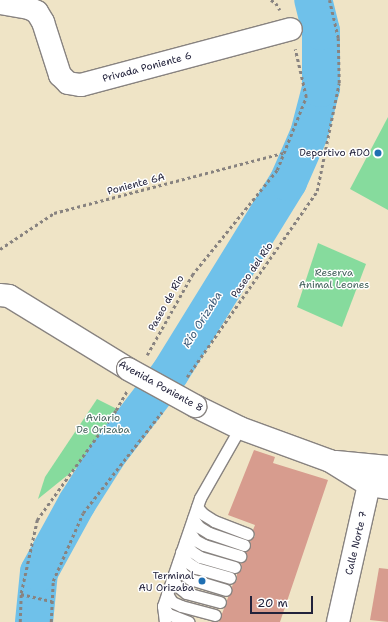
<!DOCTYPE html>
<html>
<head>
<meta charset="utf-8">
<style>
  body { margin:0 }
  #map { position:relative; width:388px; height:622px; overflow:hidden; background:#efe4c6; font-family:"Shantell Sans",sans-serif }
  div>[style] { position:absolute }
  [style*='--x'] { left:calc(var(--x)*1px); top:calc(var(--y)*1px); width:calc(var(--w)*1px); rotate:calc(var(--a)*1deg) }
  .green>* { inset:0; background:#86db9d }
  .river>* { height:38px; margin:-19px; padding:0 19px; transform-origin:19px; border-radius:19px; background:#6fc1ea }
  .building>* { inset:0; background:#d79c8e }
  .path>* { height:2.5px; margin-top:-1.25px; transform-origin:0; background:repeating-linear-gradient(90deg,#888380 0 3px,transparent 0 6px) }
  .roads { filter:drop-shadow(1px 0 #888380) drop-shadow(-1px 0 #888380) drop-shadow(0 1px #888380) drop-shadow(0 -1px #888380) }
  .service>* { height:11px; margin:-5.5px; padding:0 5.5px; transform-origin:5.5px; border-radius:5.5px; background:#fff }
  .minor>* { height:22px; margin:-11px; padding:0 11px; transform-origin:11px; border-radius:11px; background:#fff }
  .tertiary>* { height:22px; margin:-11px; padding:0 11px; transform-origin:11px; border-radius:11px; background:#fff }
  .bridges { filter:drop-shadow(1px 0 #888380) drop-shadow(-1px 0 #888380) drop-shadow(0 1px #888380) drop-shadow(0 -1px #888380) }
  .tertiary-bridge>* { height:22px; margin:-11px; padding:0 11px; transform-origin:11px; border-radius:11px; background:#fff }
  .dots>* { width:11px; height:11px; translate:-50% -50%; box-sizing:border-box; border:2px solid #fff; border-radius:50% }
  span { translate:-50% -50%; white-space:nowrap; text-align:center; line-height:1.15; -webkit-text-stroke:3px #fff; paint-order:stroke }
  .street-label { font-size:10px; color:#22223b }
  .poi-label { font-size:10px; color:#22223b }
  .right { translate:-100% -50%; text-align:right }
  .park-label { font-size:10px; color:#45635d }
  .water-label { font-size:11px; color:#3d5a78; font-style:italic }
  .scale { position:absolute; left:250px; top:596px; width:63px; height:18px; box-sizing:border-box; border:2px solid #22223b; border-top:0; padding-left:5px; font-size:12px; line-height:14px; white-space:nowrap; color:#22223b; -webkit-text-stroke:3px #fff; paint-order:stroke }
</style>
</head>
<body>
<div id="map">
  <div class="green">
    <i style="clip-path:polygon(388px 117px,388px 210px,350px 189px)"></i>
    <i style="clip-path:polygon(318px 243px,366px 264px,342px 327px,297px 307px)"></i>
    <i style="clip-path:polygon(97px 399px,123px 412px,121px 432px,38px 499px,45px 477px)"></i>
  </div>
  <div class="river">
    <i style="--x:34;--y:622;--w:50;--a:-84.3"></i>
    <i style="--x:39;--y:572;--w:79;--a:-61.2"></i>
    <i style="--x:77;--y:503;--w:58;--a:-57.7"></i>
    <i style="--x:108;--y:454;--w:102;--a:-52.6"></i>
    <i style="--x:170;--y:373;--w:225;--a:-58.3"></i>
    <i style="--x:288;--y:182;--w:52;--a:-66.4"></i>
    <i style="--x:309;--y:134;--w:48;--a:-75.4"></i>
    <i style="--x:321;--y:88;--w:57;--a:-90"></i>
    <i style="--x:321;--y:31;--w:32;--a:-104"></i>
  </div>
  <div class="building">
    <i style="clip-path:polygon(254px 450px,275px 457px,273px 463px,328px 480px,280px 622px,219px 622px,233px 584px,237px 580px,237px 574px,242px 569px,241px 563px,247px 558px,245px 552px,251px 547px,250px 541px,255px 536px,253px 530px,255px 525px,228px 515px)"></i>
    <i style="clip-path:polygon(379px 568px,388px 569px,388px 622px,370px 620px)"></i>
  </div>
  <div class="path">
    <i style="--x:271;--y:0;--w:6;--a:31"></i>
    <i style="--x:276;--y:3;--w:8;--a:60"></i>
    <i style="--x:0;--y:249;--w:65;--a:-33.7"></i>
    <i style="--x:54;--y:213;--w:237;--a:-14.7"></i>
    <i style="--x:147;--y:355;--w:92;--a:-60.6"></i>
    <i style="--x:192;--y:275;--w:135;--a:-51"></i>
    <i style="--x:277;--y:170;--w:79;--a:-68.3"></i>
    <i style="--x:306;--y:97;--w:49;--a:-102.9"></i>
    <i style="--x:187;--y:377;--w:227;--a:-55"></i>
    <i style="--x:317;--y:191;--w:110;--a:-78.5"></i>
    <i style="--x:339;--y:83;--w:45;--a:-91.3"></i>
    <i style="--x:338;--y:38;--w:39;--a:-103"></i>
    <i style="--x:21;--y:594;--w:32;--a:13"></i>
    <i style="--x:20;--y:622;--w:29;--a:-88"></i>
    <i style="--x:21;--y:593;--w:75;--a:-77.6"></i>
    <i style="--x:37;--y:520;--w:135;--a:-54.3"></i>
    <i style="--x:116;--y:410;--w:22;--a:-60"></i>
    <i style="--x:51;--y:622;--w:41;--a:-87.2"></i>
    <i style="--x:53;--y:581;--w:74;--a:-66.2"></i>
    <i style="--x:83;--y:513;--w:128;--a:-52"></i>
  </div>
  <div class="roads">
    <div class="service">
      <i style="--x:197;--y:507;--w:9;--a:49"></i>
      <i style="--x:203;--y:514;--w:13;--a:32"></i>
      <i style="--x:214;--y:521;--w:36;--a:21"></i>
      <i style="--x:193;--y:519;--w:10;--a:53"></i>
      <i style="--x:199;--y:527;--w:12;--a:31"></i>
      <i style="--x:209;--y:533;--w:37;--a:19"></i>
      <i style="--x:189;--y:531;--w:11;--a:56"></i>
      <i style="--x:195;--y:540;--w:10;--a:29"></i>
      <i style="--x:204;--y:545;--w:38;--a:17"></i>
      <i style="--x:185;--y:542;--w:11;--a:56"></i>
      <i style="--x:191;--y:551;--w:11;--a:34"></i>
      <i style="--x:200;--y:557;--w:36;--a:16"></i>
      <i style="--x:181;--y:552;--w:12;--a:59"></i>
      <i style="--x:187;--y:562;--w:11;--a:34"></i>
      <i style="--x:196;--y:568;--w:35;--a:16"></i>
      <i style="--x:178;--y:563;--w:11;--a:68"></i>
      <i style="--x:182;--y:573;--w:10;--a:37"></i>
      <i style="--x:190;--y:579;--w:37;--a:17"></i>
      <i style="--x:172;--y:578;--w:9;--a:58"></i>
      <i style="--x:177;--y:586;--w:11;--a:38"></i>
      <i style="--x:186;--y:593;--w:35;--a:15"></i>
      <i style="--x:167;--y:594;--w:9;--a:58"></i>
      <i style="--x:172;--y:602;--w:10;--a:24"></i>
      <i style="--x:181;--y:606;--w:35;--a:15"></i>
      <i style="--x:163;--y:606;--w:9;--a:58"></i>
      <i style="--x:168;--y:614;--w:22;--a:21"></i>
      <i style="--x:165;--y:622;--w:16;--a:-97"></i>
      <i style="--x:163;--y:606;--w:114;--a:-71.1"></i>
      <i style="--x:200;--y:498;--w:81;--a:-60.3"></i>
    </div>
    <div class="minor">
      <i style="--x:0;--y:3;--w:29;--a:10"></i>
      <i style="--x:29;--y:8;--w:9;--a:27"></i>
      <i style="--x:37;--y:12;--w:12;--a:59"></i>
      <i style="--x:43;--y:22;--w:56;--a:72.2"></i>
      <i style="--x:60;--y:75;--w:11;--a:45"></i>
      <i style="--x:68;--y:83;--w:13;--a:9"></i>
      <i style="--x:81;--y:85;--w:217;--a:-14.9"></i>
      <i style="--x:338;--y:622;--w:159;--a:-77.3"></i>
    </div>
    <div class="tertiary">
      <i style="--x:0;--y:295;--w:9;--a:6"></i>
      <i style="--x:9;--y:296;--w:140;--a:31.5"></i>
      <i style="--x:195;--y:406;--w:50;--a:26.1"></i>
      <i style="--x:240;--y:428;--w:96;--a:20.1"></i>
      <i style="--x:330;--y:461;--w:46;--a:31.6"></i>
      <i style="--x:369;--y:485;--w:19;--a:9"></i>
      <i style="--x:336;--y:462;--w:52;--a:5.5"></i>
    </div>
  </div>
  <div class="bridges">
    <div class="tertiary-bridge">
      <i style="--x:128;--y:369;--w:77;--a:28.9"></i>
    </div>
  </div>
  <div class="dots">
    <i style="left:378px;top:153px;background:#1f6fb2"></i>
    <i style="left:202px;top:581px;background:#1f6fb2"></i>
  </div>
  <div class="street-label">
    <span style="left:147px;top:67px;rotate:-15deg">Privada Poniente 6</span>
    <span style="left:136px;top:184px;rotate:-15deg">Poniente 6A</span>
    <span style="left:252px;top:270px;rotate:-55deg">Paseo del Río</span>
    <span style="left:166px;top:303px;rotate:-61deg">Paseo de Rio</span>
    <span style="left:161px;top:386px;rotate:29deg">Avenida Poniente 8</span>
    <span style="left:356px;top:543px;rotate:-77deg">Calle Norte 7</span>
  </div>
  <div class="poi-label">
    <span class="right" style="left:370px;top:153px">Deportivo ADO</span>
    <span class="right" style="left:194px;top:581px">Terminal<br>AU Orizaba</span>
  </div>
  <div class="park-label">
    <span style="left:334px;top:278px">Reserva<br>Animal Leones</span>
    <span style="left:103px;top:423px">Aviario<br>De Orizaba</span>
  </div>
  <div class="water-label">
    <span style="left:203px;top:320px;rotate:-58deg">Río Orizaba</span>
  </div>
  <div class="scale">20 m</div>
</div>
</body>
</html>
